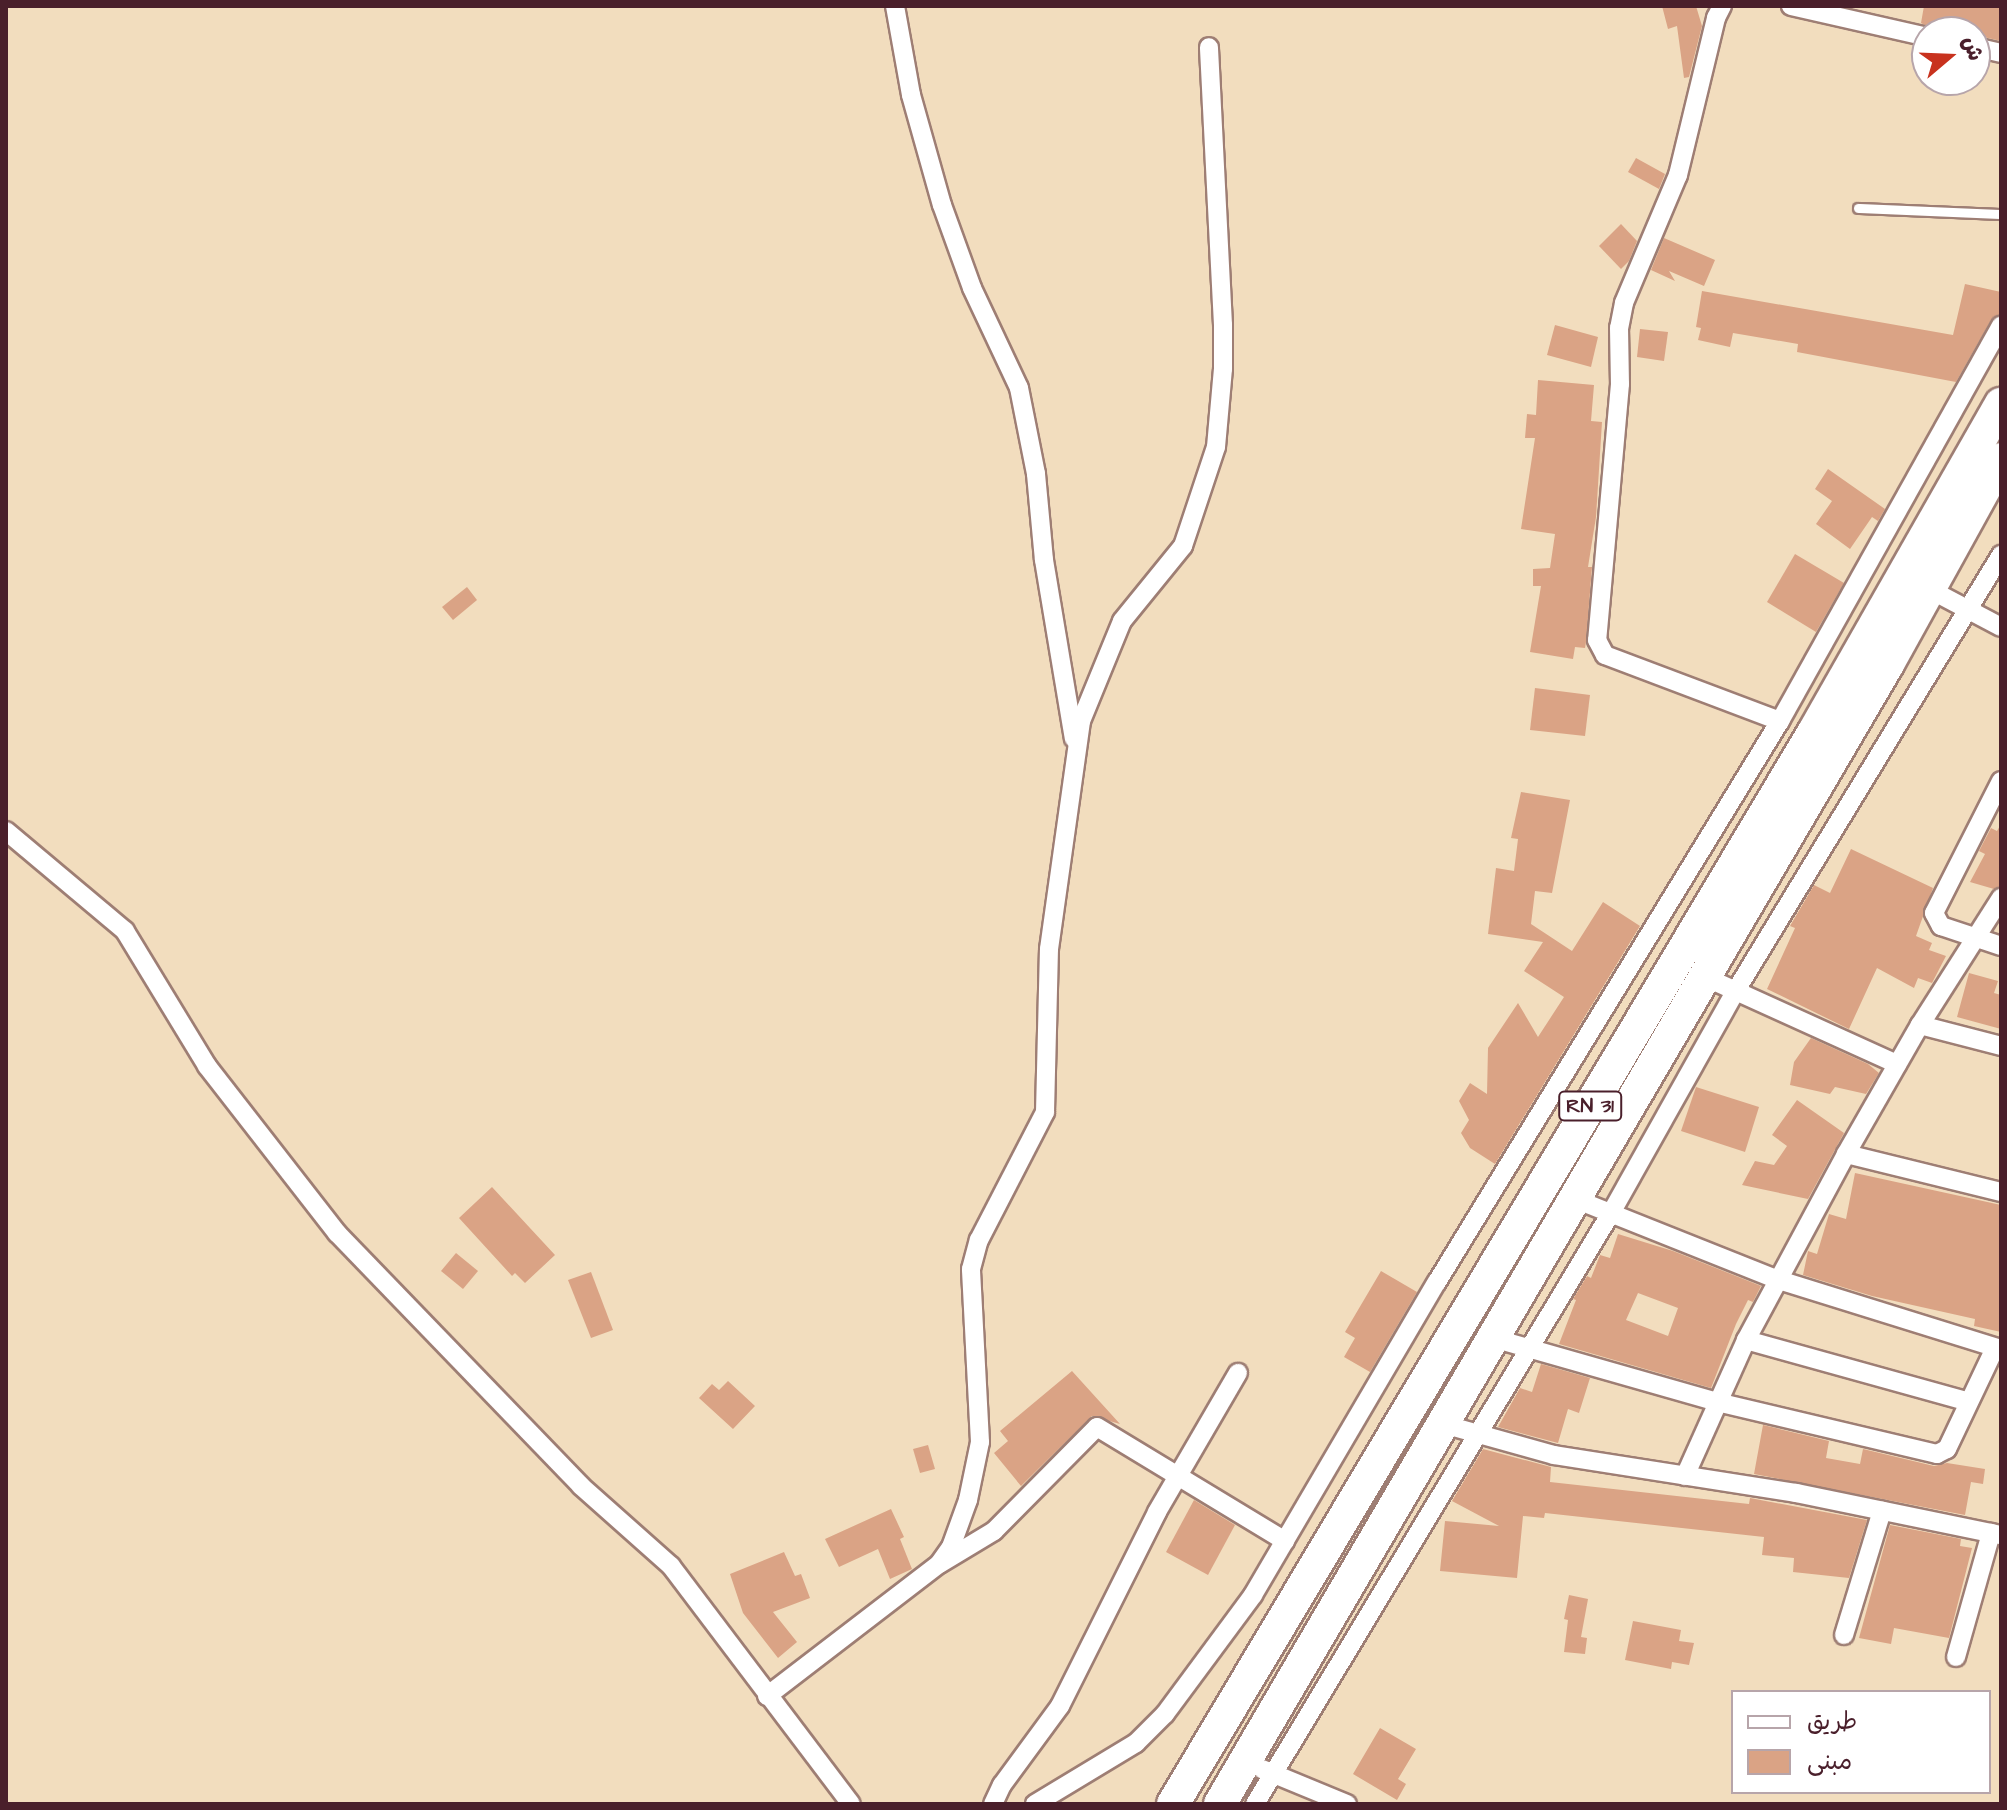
<!DOCTYPE html>
<html>
<head>
<meta charset="utf-8">
<style>
  body { margin:0 }
  #map { position:relative; width:2007px; height:1810px; overflow:hidden; background:#f2ddbe; font-family:"Architects Daughter","Playpen Sans Arabic",sans-serif }
  div>[style] { position:absolute }
  [style*='--x'] { left:calc(var(--x)*1px); top:calc(var(--y)*1px); width:calc(var(--w)*1px); rotate:calc(var(--a)*1deg) }
  .building>* { inset:0; background:#daa385 }
  .roads { filter:drop-shadow(2px 0 #9e7e74) drop-shadow(-2px 0 #9e7e74) drop-shadow(0 2px #9e7e74) drop-shadow(0 -2px #9e7e74) }
  .service>* { height:9px; margin:-4.5px; padding:0 4.5px; transform-origin:4.5px; border-radius:4.5px; background:#fff }
  .minor>* { height:18px; margin:-9px; padding:0 9px; transform-origin:9px; border-radius:9px; background:#fff }
  .trunk>* { height:32px; margin:-16px; padding:0 16px; transform-origin:16px; border-radius:16px; background:#fff }
  span { translate:-50% -50%; white-space:nowrap; text-align:center; line-height:1.15; -webkit-text-stroke:6px #fff; paint-order:stroke }
  .shield-label span { padding:2px 6px; background:#fff; border:2px solid; border-radius:6px; -webkit-text-stroke-width:0 }
  .shield-label { font-size:20px; color:#4a1f2b; font-weight:700 }
  .frame { position:absolute; inset:0; border:8px solid #4a1f2b; pointer-events:none }
  .legend { position:absolute; left:1731px; top:1690px; width:260px; height:104px; box-sizing:border-box; background:#fff; border:2px solid #b7a5aa; margin:0; padding:10px 14px; list-style:none; font-size:24px; color:#4a1f2b }
  .legend li { display:flex; align-items:center; gap:16px; height:40px }
  .legend b { width:40px; border:2px solid #b7a5aa }
  .north { position:absolute; left:1911px; top:16px; width:80px; height:80px; box-sizing:border-box; background:#fff; border:2px solid #b7a5aa; border-radius:50%; rotate:71deg; font-size:22px; font-weight:700; line-height:32px; text-align:center; color:#4a1f2b }
  .north::after { content:''; display:block; margin:auto; width:28px; height:36px; background:#c8321e; clip-path:polygon(50% 0,100% 100%,50% 72%,0 100%) }
</style>
</head>
<body>
<div id="map">
  <div class="building">
    <i style="clip-path:polygon(1662px 6px,1696px 6px,1702px 26px,1689px 77px,1684px 78px,1677px 26px,1668px 29px)"></i>
    <i style="clip-path:polygon(1924px 6px,2001px 6px,2001px 41px,1975px 35px,1975px 32px,1938px 32px,1921px 23px)"></i>
    <i style="clip-path:polygon(1636px 158px,1665px 174px,1659px 189px,1628px 172px)"></i>
    <i style="clip-path:polygon(1621px 224px,1637px 241px,1629px 261px,1621px 269px,1599px 246px)"></i>
    <i style="clip-path:polygon(1664px 238px,1715px 260px,1704px 286px,1669px 271px,1675px 281px,1651px 270px)"></i>
    <i style="clip-path:polygon(1965px 284px,2001px 292px,2001px 314px,1991px 320px,1956px 382px,1797px 352px,1798px 344px,1733px 333px,1730px 347px,1698px 340px,1701px 328px,1696px 327px,1702px 291px,1953px 335px)"></i>
    <i style="clip-path:polygon(1555px 325px,1598px 337px,1591px 367px,1547px 355px)"></i>
    <i style="clip-path:polygon(1640px 329px,1668px 332px,1664px 361px,1637px 357px)"></i>
    <i style="clip-path:polygon(1538px 380px,1594px 385px,1591px 421px,1602px 422px,1596px 517px,1588px 567px,1592px 567px,1586px 642px,1585px 648px,1575px 647px,1573px 659px,1530px 652px,1541px 586px,1533px 586px,1533px 569px,1550px 568px,1555px 534px,1521px 529px,1535px 438px,1525px 438px,1527px 414px,1536px 415px)"></i>
    <i style="clip-path:polygon(1828px 469px,1885px 509px,1878px 521px,1872px 517px,1850px 549px,1816px 524px,1832px 501px,1815px 489px)"></i>
    <i style="clip-path:polygon(1795px 554px,1844px 583px,1816px 632px,1767px 602px)"></i>
    <i style="clip-path:polygon(467px 587px,477px 600px,453px 620px,442px 607px)"></i>
    <i style="clip-path:polygon(1535px 688px,1590px 695px,1585px 736px,1530px 730px)"></i>
    <i style="clip-path:polygon(1521px 792px,1570px 800px,1552px 893px,1535px 891px,1531px 924px,1572px 951px,1603px 902px,1640px 926px,1495px 1164px,1470px 1148px,1461px 1133px,1469px 1120px,1459px 1101px,1470px 1083px,1487px 1094px,1488px 1048px,1518px 1003px,1538px 1037px,1564px 997px,1524px 971px,1543px 942px,1488px 934px,1496px 868px,1514px 871px,1518px 839px,1511px 838px)"></i>
    <i style="clip-path:polygon(2001px 824px,2001px 886px,1994px 889px,1970px 882px,1985px 854px,1979px 851px,1991px 828px,1997px 831px)"></i>
    <i style="clip-path:polygon(1851px 849px,1933px 888px,1916px 936px,1932px 943px,1929px 950px,1946px 956px,1932px 983px,1918px 978px,1914px 988px,1877px 968px,1849px 1029px,1767px 989px,1795px 928px,1790px 926px,1814px 885px,1830px 893px)"></i>
    <i style="clip-path:polygon(1969px 973px,1998px 981px,1994px 993px,2001px 995px,2001px 1029px,1957px 1017px)"></i>
    <i style="clip-path:polygon(1811px 1038px,1868px 1064px,1879px 1073px,1866px 1094px,1835px 1087px,1830px 1094px,1790px 1085px,1794px 1062px)"></i>
    <i style="clip-path:polygon(1696px 1087px,1759px 1107px,1745px 1152px,1681px 1131px)"></i>
    <i style="clip-path:polygon(1797px 1100px,1844px 1133px,1808px 1199px,1742px 1185px,1755px 1161px,1774px 1165px,1787px 1146px,1772px 1135px)"></i>
    <i style="clip-path:polygon(1855px 1173px,2001px 1205px,2001px 1332px,1974px 1326px,1975px 1319px,1872px 1296px,1803px 1275px,1808px 1251px,1817px 1254px,1829px 1214px,1846px 1219px)"></i>
    <i style="clip-path:polygon(492px 1187px,555px 1255px,525px 1283px,515px 1273px,512px 1276px,459px 1218px)"></i>
    <i style="clip-path:polygon(evenodd,1618px 1234px,1673px 1251px,1761px 1286px,1753px 1302px,1748px 1300px,1736px 1324px,1711px 1388px,1559px 1344px,1576px 1300px,1573px 1299px,1587px 1276px,1591px 1278px,1600px 1255px,1610px 1258px,1618px 1234px,1638px 1293px,1678px 1308px,1668px 1336px,1626px 1320px,1638px 1293px)"></i>
    <i style="clip-path:polygon(456px 1253px,478px 1271px,463px 1289px,441px 1271px)"></i>
    <i style="clip-path:polygon(1381px 1271px,1417px 1292px,1370px 1372px,1344px 1357px,1355px 1338px,1345px 1332px)"></i>
    <i style="clip-path:polygon(591px 1272px,613px 1330px,591px 1338px,568px 1280px)"></i>
    <i style="clip-path:polygon(1541px 1364px,1590px 1378px,1579px 1413px,1568px 1409px,1558px 1443px,1498px 1427px,1520px 1388px,1532px 1392px)"></i>
    <i style="clip-path:polygon(1072px 1371px,1120px 1424px,1092px 1416px,1021px 1486px,994px 1453px,1008px 1441px,1000px 1431px)"></i>
    <i style="clip-path:polygon(728px 1381px,755px 1406px,733px 1429px,699px 1398px,712px 1384px,719px 1390px)"></i>
    <i style="clip-path:polygon(1763px 1425px,1829px 1441px,1826px 1458px,1860px 1464px,1863px 1449px,1934px 1466px,1947px 1463px,1985px 1469px,1983px 1484px,1971px 1482px,1965px 1515px,1754px 1474px)"></i>
    <i style="clip-path:polygon(928px 1445px,935px 1469px,920px 1473px,913px 1449px)"></i>
    <i style="clip-path:polygon(1483px 1449px,1551px 1467px,1550px 1482px,1749px 1504px,1750px 1498px,1867px 1520px,1849px 1578px,1793px 1572px,1794px 1558px,1762px 1555px,1764px 1537px,1545px 1513px,1544px 1518px,1523px 1516px,1517px 1578px,1440px 1571px,1445px 1521px,1499px 1526px,1452px 1501px)"></i>
    <i style="clip-path:polygon(1194px 1500px,1235px 1525px,1208px 1575px,1166px 1552px)"></i>
    <i style="clip-path:polygon(891px 1509px,904px 1537px,900px 1539px,912px 1569px,890px 1579px,878px 1549px,839px 1567px,825px 1539px)"></i>
    <i style="clip-path:polygon(1890px 1525px,1961px 1539px,1960px 1546px,1972px 1548px,1949px 1638px,1894px 1628px,1891px 1644px,1859px 1638px)"></i>
    <i style="clip-path:polygon(784px 1552px,795px 1576px,801px 1574px,810px 1598px,773px 1612px,797px 1642px,778px 1658px,743px 1613px,730px 1574px)"></i>
    <i style="clip-path:polygon(1569px 1595px,1588px 1599px,1581px 1637px,1587px 1638px,1585px 1654px,1564px 1652px,1568px 1620px,1564px 1619px)"></i>
    <i style="clip-path:polygon(1633px 1621px,1681px 1630px,1679px 1641px,1694px 1643px,1689px 1665px,1672px 1662px,1671px 1669px,1625px 1660px)"></i>
    <i style="clip-path:polygon(1380px 1728px,1416px 1749px,1398px 1779px,1406px 1784px,1397px 1800px,1353px 1774px)"></i>
  </div>
  <div class="roads">
    <div class="service">
      <i style="--x:1858;--y:208;--w:143;--a:2.4"></i>
    </div>
    <div class="minor">
      <i style="--x:895;--y:6;--w:90;--a:79.8"></i>
      <i style="--x:911;--y:95;--w:114;--a:74.3"></i>
      <i style="--x:942;--y:205;--w:88;--a:70.1"></i>
      <i style="--x:972;--y:288;--w:110;--a:64.8"></i>
      <i style="--x:1019;--y:388;--w:88;--a:78.8"></i>
      <i style="--x:1036;--y:474;--w:86;--a:84.7"></i>
      <i style="--x:1044;--y:560;--w:181;--a:80.5"></i>
      <i style="--x:1722;--y:6;--w:13;--a:117"></i>
      <i style="--x:1716;--y:18;--w:162;--a:103.6"></i>
      <i style="--x:1678;--y:175;--w:139;--a:112.9"></i>
      <i style="--x:1624;--y:303;--w:25;--a:101"></i>
      <i style="--x:1619;--y:328;--w:56;--a:89"></i>
      <i style="--x:1620;--y:384;--w:257;--a:95.1"></i>
      <i style="--x:1597;--y:640;--w:17;--a:62"></i>
      <i style="--x:1605;--y:655;--w:187;--a:20.7"></i>
      <i style="--x:1791;--y:6;--w:139;--a:12.8"></i>
      <i style="--x:1975;--y:47;--w:27;--a:13"></i>
      <i style="--x:1929;--y:589;--w:81;--a:27.8"></i>
      <i style="--x:2001;--y:781;--w:148;--a:116.9"></i>
      <i style="--x:1934;--y:913;--w:15;--a:62"></i>
      <i style="--x:1941;--y:926;--w:63;--a:18.4"></i>
      <i style="--x:6;--y:831;--w:155;--a:40"></i>
      <i style="--x:125;--y:931;--w:158;--a:58.7"></i>
      <i style="--x:207;--y:1066;--w:212;--a:52.1"></i>
      <i style="--x:337;--y:1233;--w:351;--a:46"></i>
      <i style="--x:581;--y:1486;--w:120;--a:41.6"></i>
      <i style="--x:671;--y:1566;--w:298;--a:52.9"></i>
      <i style="--x:1705;--y:977;--w:211;--a:24.4"></i>
      <i style="--x:1920;--y:1025;--w:84;--a:14.5"></i>
      <i style="--x:1846;--y:1154;--w:160;--a:13.8"></i>
      <i style="--x:1575;--y:1199;--w:219;--a:21.7"></i>
      <i style="--x:1779;--y:1280;--w:232;--a:17.3"></i>
      <i style="--x:1493;--y:1338;--w:233;--a:15.9"></i>
      <i style="--x:1717;--y:1402;--w:226;--a:13.3"></i>
      <i style="--x:1937;--y:1454;--w:11;--a:-27"></i>
      <i style="--x:1947;--y:1449;--w:112;--a:-64.6"></i>
      <i style="--x:1746;--y:1340;--w:231;--a:15.5"></i>
      <i style="--x:1443;--y:1424;--w:115;--a:15.6"></i>
      <i style="--x:1554;--y:1455;--w:245;--a:8.9"></i>
      <i style="--x:1796;--y:1493;--w:209;--a:11.6"></i>
      <i style="--x:1685;--y:1476;--w:149;--a:-65.8"></i>
      <i style="--x:1746;--y:1340;--w:211;--a:-61.7"></i>
      <i style="--x:1846;--y:1154;--w:149;--a:-60.2"></i>
      <i style="--x:1920;--y:1025;--w:151;--a:-57.5"></i>
      <i style="--x:941;--y:1563;--w:62;--a:-31.1"></i>
      <i style="--x:994;--y:1531;--w:146;--a:-45.3"></i>
      <i style="--x:1097;--y:1427;--w:220;--a:31.2"></i>
      <i style="--x:1844;--y:1635;--w:130;--a:-73"></i>
      <i style="--x:1956;--y:1657;--w:129;--a:-74.2"></i>
      <i style="--x:767;--y:1696;--w:217;--a:-37.5"></i>
      <i style="--x:939;--y:1564;--w:21;--a:-55"></i>
      <i style="--x:951;--y:1547;--w:50;--a:-70.1"></i>
      <i style="--x:968;--y:1500;--w:59;--a:-78.3"></i>
      <i style="--x:980;--y:1442;--w:173;--a:-93"></i>
      <i style="--x:971;--y:1269;--w:30;--a:-75"></i>
      <i style="--x:979;--y:1240;--w:144;--a:-62.7"></i>
      <i style="--x:1045;--y:1112;--w:163;--a:-88.6"></i>
      <i style="--x:1049;--y:949;--w:230;--a:-82"></i>
      <i style="--x:1081;--y:721;--w:108;--a:-67.7"></i>
      <i style="--x:1122;--y:621;--w:97;--a:-50.9"></i>
      <i style="--x:1183;--y:546;--w:104;--a:-71.6"></i>
      <i style="--x:1216;--y:447;--w:78;--a:-84.9"></i>
      <i style="--x:1223;--y:369;--w:44;--a:-90"></i>
      <i style="--x:1223;--y:325;--w:278;--a:-92.9"></i>
      <i style="--x:1262;--y:1769;--w:92;--a:22.4"></i>
      <i style="--x:993;--y:1804;--w:21;--a:-65"></i>
      <i style="--x:1002;--y:1785;--w:98;--a:-53.7"></i>
      <i style="--x:1060;--y:1706;--w:217;--a:-63.4"></i>
      <i style="--x:1157;--y:1512;--w:161;--a:-59.8"></i>
      <i style="--x:1035;--y:1804;--w:118;--a:-31.1"></i>
      <i style="--x:1136;--y:1743;--w:41;--a:-45"></i>
      <i style="--x:1165;--y:1714;--w:148;--a:-53.5"></i>
      <i style="--x:1253;--y:1595;--w:363;--a:-59.6"></i>
      <i style="--x:1437;--y:1282;--w:658;--a:-58.56"></i>
      <i style="--x:1780;--y:721;--w:453;--a:-60.8"></i>
      <i style="--x:1255;--y:1804;--w:690;--a:-58.94"></i>
      <i style="--x:1611;--y:1213;--w:253;--a:-60.7"></i>
      <i style="--x:1735;--y:992;--w:512;--a:-58.67"></i>
    </div>
    <div class="trunk">
      <i style="--x:1173;--y:1804;--w:1248;--a:-59.14"></i>
      <i style="--x:1813;--y:733;--w:379;--a:-60.3"></i>
      <i style="--x:1220;--y:1804;--w:1321;--a:-59.63"></i>
      <i style="--x:1888;--y:664;--w:234;--a:-61.1"></i>
    </div>
  </div>
  <div class="shield-label">
    <span style="left:1590px;top:1106px">RN 31</span>
  </div>
  <div class="frame"></div>
  <ul class="legend">
  <li><b style="height:10px;background:#fff"></b>طريق</li>
  <li><b style="height:22px;background:#daa385"></b>مبنى</li>
  </ul>
  <div class="north">ش</div>
</div>
</body>
</html>
